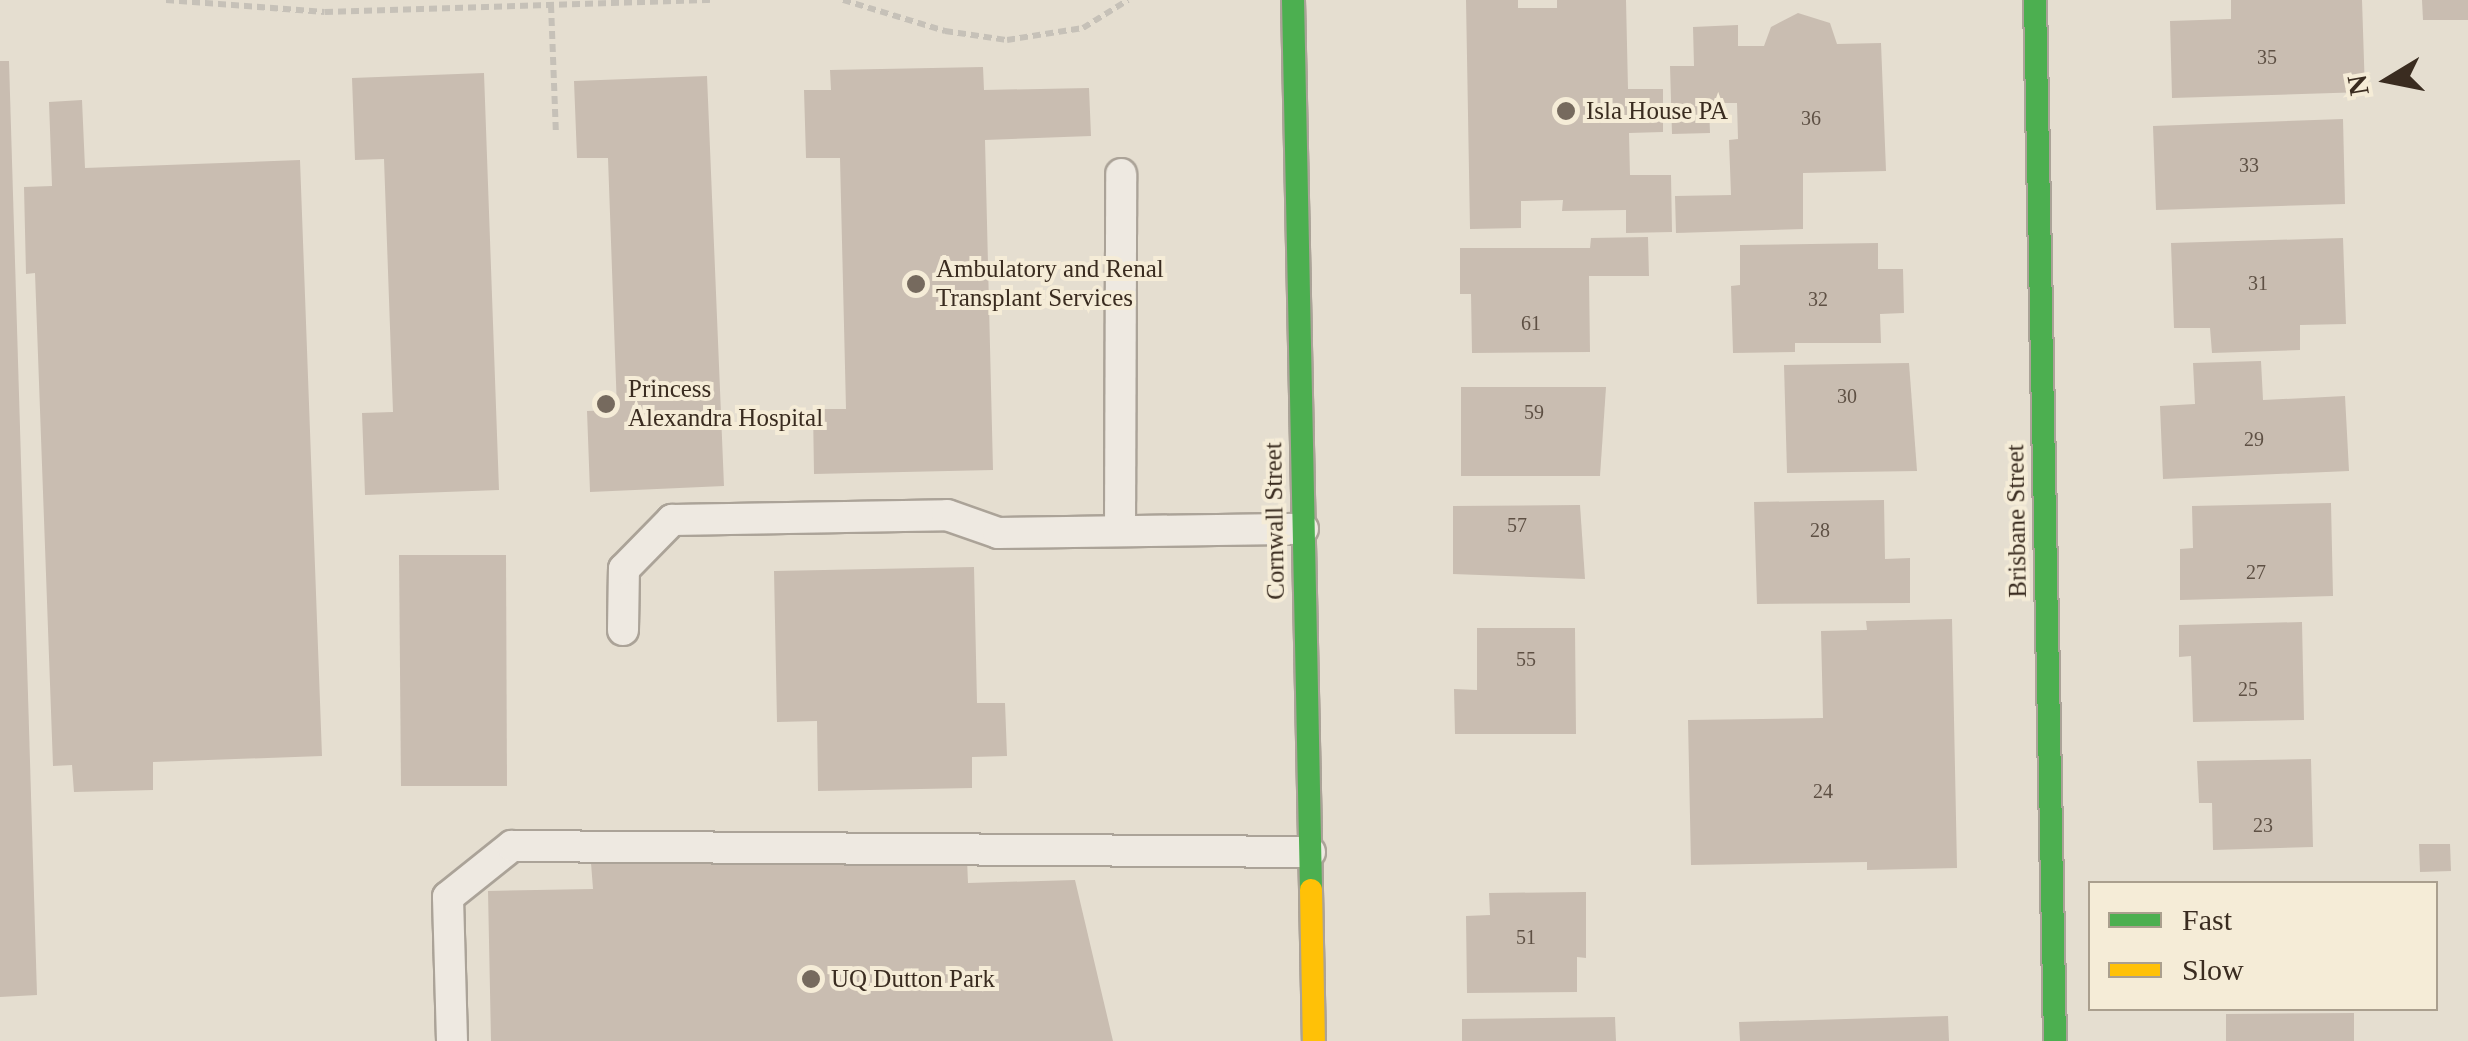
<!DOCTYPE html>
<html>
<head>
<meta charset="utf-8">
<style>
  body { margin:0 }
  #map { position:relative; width:2468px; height:1041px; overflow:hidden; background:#e5ded0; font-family:"Times New Roman",serif }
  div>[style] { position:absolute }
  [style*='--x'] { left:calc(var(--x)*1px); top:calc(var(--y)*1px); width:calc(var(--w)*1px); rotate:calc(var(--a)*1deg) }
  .building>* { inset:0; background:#c9bdb1 }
  .path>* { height:6px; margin-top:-3px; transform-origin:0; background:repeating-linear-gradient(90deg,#c6c1b8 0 8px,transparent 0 13px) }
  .roads { filter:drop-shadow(2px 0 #aba398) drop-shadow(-2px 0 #aba398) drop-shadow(0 2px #aba398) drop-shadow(0 -2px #aba398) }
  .lane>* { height:30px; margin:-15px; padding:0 15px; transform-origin:15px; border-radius:15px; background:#eee9e1 }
  .fast>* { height:22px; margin:-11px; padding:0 11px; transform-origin:11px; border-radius:11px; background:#4caf50 }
  .slow>* { height:22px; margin:-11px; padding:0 11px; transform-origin:11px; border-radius:11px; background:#ffc107 }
  .dots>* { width:28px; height:28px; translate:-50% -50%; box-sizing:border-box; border:5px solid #f5ecd7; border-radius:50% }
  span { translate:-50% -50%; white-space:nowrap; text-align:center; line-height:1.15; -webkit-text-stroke:8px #f5ecd7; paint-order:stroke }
  .number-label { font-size:20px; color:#5e5044 }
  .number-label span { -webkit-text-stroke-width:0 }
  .poi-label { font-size:25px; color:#3a2c20 }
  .left { translate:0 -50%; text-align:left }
  .street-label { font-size:25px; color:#3a2c20 }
  .legend { position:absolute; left:2088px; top:881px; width:350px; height:130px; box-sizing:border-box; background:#f5ecd7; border:2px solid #aa9f8e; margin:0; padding:12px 18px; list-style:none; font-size:30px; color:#3a2c20 }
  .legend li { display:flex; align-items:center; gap:20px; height:50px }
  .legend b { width:50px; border:2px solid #aa9f8e }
  .north { position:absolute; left:2338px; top:30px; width:100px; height:100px; -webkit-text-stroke:8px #f5ecd7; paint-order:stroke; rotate:260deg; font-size:28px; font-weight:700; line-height:40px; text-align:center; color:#3a2c20 }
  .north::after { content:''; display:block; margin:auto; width:35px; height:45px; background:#3a2c20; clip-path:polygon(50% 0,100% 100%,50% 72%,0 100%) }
</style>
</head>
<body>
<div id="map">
  <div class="building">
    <i style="clip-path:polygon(1466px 0,1518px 0,1518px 8px,1557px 8px,1557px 0,1626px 0,1628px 89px,1663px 89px,1663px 132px,1629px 133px,1630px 175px,1671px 175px,1672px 232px,1626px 233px,1626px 210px,1562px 211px,1563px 200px,1521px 201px,1521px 228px,1470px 229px)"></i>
    <i style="clip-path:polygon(2231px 0,2362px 0,2365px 92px,2172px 98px,2170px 21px,2231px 19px)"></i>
    <i style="clip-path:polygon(2422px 0,2468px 0,2468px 20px,2423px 20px)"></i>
    <i style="clip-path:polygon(1798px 13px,1830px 23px,1837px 44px,1881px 43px,1886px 171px,1803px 173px,1803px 229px,1676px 233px,1675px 196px,1731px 195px,1729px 140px,1738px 139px,1737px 103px,1709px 103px,1710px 133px,1672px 134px,1670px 66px,1694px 66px,1693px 27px,1738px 25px,1738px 46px,1764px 46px,1771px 27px)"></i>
    <i style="clip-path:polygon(0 61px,9px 61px,37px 995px,0 997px)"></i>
    <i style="clip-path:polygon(983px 67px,984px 90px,1089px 88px,1091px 136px,985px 140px,993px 470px,814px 474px,813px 409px,846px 409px,840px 158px,806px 158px,804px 90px,831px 90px,830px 70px)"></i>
    <i style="clip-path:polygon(484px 73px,499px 490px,365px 495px,362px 413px,393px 412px,384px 159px,355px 160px,352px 78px)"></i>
    <i style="clip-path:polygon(707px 76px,724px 486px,590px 492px,587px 411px,617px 410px,608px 158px,577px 158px,574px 81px)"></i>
    <i style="clip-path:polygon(82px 100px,85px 168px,300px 160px,322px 756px,153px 762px,153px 790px,74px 792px,72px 765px,53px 766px,35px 273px,26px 274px,24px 187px,52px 186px,49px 102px)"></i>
    <i style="clip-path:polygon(2343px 119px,2345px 204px,2156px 210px,2153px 126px)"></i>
    <i style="clip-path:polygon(1648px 237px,1649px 276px,1589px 276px,1590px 352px,1472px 353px,1471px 294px,1460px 294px,1460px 248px,1590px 248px,1591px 238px)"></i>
    <i style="clip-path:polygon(2343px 238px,2346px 324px,2300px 325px,2300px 350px,2212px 353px,2210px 328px,2174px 328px,2171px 243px)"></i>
    <i style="clip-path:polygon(1878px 243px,1878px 269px,1903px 269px,1904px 313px,1880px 314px,1881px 343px,1795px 343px,1795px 352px,1733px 353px,1731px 286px,1740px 285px,1740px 245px)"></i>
    <i style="clip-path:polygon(2261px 361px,2263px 400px,2345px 396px,2349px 471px,2163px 479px,2160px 406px,2195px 404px,2193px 363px)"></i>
    <i style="clip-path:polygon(1909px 363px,1917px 471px,1787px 473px,1784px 365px)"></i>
    <i style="clip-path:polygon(1461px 387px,1606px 387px,1600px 476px,1461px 476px)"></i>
    <i style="clip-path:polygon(1884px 500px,1885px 559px,1910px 558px,1910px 603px,1757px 604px,1754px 502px)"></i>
    <i style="clip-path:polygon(2331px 503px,2333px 596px,2180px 600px,2180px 549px,2193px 548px,2192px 506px)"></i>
    <i style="clip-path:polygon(1580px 505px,1585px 579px,1453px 574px,1453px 506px)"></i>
    <i style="clip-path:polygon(399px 555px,506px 555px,507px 786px,401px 786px)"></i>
    <i style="clip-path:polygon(974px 567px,977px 703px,1005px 703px,1007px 756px,972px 757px,972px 788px,818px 791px,817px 721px,777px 722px,774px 571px)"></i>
    <i style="clip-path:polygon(1952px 619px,1957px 868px,1867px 870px,1867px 862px,1691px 865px,1688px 720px,1823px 718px,1821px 631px,1867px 630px,1866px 621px)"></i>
    <i style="clip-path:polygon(2302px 622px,2304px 720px,2193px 722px,2191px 656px,2179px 657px,2179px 625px)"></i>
    <i style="clip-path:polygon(1477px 628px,1575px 628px,1576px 734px,1455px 734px,1454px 689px,1477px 690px)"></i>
    <i style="clip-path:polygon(2311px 759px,2313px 847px,2213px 850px,2212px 803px,2199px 803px,2197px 761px)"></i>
    <i style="clip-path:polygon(2419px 844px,2450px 844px,2451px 871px,2420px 872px)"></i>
    <i style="clip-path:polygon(967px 859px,968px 883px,1075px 880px,1113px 1041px,491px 1041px,488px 891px,593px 889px,591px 863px)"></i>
    <i style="clip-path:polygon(1586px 892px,1586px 958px,1577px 957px,1577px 992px,1467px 993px,1466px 916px,1490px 915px,1489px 893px)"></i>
    <i style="clip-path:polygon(2354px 1013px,2354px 1041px,2226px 1041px,2226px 1014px)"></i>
    <i style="clip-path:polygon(1948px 1016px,1949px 1041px,1740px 1041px,1739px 1022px)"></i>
    <i style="clip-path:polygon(1615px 1017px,1616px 1041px,1462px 1041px,1462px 1019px)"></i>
  </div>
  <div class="path">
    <i style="--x:166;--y:0;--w:159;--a:4.3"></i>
    <i style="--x:325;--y:12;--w:390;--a:-1.8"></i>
    <i style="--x:843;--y:0;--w:107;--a:16.9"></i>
    <i style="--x:945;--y:31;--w:63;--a:8.3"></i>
    <i style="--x:1007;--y:40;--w:77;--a:-9"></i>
    <i style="--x:1083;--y:28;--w:53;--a:-31.9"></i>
    <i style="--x:551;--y:5;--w:128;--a:87.8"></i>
  </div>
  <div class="roads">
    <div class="lane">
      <i style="--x:1120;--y:531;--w:357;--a:-89.8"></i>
      <i style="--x:623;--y:630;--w:61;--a:-89.1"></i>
      <i style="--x:624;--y:569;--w:69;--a:-45.6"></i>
      <i style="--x:672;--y:520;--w:275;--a:-1"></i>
      <i style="--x:947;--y:515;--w:54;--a:19.4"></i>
      <i style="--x:998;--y:533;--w:305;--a:-0.8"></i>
      <i style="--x:452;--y:1041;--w:144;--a:-91.6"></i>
      <i style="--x:448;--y:897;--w:82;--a:-38.6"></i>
      <i style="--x:512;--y:846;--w:798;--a:0.43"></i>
    </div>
    <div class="fast">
      <i style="--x:1293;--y:0;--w:890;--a:88.84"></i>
      <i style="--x:2035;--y:0;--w:1041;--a:88.9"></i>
    </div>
    <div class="slow">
      <i style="--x:1311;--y:890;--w:151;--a:88.9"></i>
    </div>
  </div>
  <div class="dots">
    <i style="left:1566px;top:111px;background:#766a5e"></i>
    <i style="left:916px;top:284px;background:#766a5e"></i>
    <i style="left:606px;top:404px;background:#766a5e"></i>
    <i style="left:811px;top:979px;background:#766a5e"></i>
  </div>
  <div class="number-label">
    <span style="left:2267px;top:57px">35</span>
    <span style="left:1811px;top:118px">36</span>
    <span style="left:2249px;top:165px">33</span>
    <span style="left:2258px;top:283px">31</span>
    <span style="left:1818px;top:299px">32</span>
    <span style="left:1531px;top:323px">61</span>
    <span style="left:1847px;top:396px">30</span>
    <span style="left:1534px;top:412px">59</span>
    <span style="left:2254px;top:439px">29</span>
    <span style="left:1517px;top:525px">57</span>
    <span style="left:1820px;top:530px">28</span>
    <span style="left:2256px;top:572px">27</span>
    <span style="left:1526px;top:659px">55</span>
    <span style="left:2248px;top:689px">25</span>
    <span style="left:1823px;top:791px">24</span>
    <span style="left:2263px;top:825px">23</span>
    <span style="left:1526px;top:937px">51</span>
  </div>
  <div class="poi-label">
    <span class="left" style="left:1586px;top:111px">Isla House PA</span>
    <span class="left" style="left:936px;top:284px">Ambulatory and Renal<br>Transplant Services</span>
    <span class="left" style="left:628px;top:404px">Princess<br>Alexandra Hospital</span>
    <span class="left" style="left:831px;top:979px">UQ Dutton Park</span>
  </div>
  <div class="street-label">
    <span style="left:1275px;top:521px;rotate:-91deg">Cornwall Street</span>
    <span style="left:2017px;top:521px;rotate:-91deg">Brisbane Street</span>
  </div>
  <ul class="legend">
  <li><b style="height:12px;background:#4caf50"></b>Fast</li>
  <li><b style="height:12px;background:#ffc107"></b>Slow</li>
  </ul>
  <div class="north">N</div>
</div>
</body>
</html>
